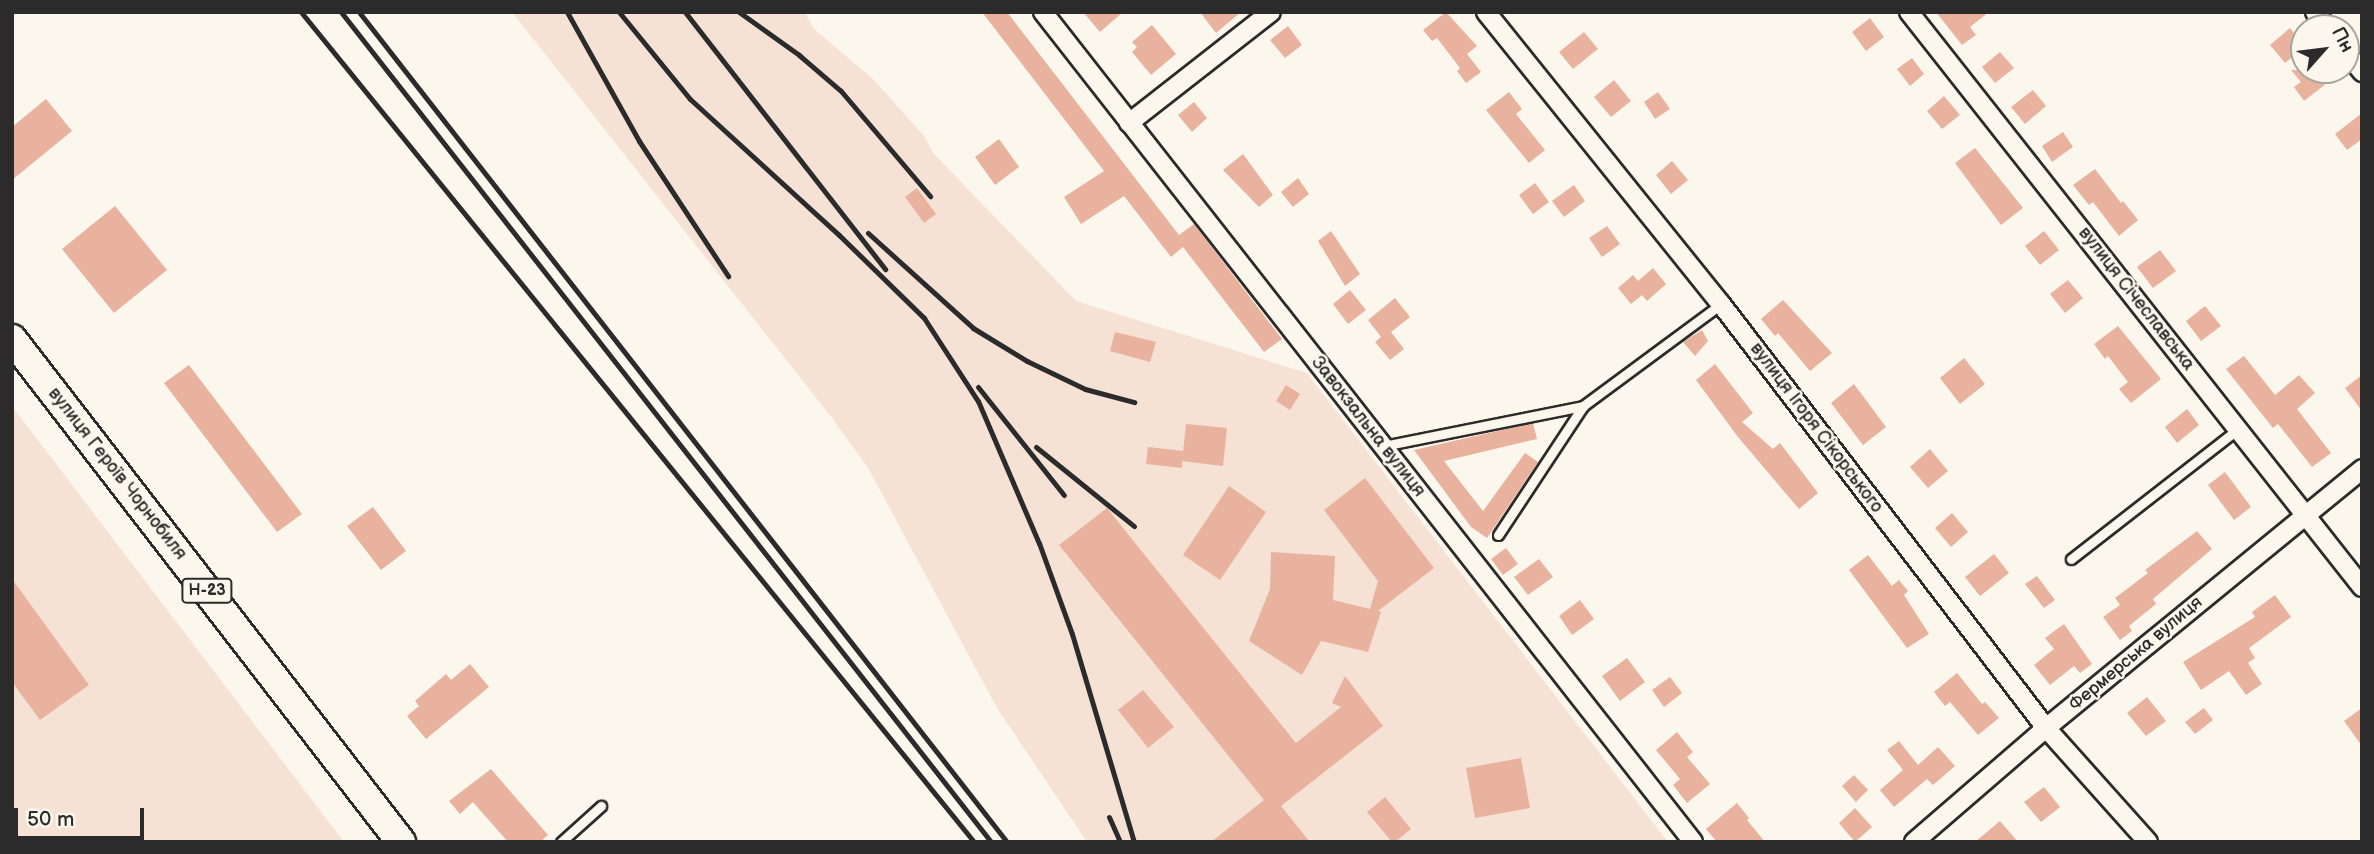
<!DOCTYPE html>
<html>
<head>
<meta charset="utf-8">
<style>
  body { margin:0 }
  #map { position:relative; width:2374px; height:854px; overflow:hidden; background:#fbf7ec; font-family:"Balsamiq Sans",sans-serif }
  div>[style] { position:absolute }
  [style*='--x'] { left:calc(var(--x)*1px); top:calc(var(--y)*1px); width:calc(var(--w)*1px); rotate:calc(var(--a)*1deg) }
  .built>* { inset:0; background:#f6e2d5 }
  .building>* { inset:0; background:#e9b29e }
  .roads { filter:drop-shadow(2px 0 #2b2b2b) drop-shadow(-2px 0 #2b2b2b) drop-shadow(0 2px #2b2b2b) drop-shadow(0 -2px #2b2b2b) }
  .service>* { height:9px; margin:-4.5px; padding:0 4.5px; transform-origin:4.5px; border-radius:4.5px; background:#fbf7ec }
  .minor>* { height:18px; margin:-9px; padding:0 9px; transform-origin:9px; border-radius:9px; background:#fbf7ec }
  .primary>* { height:28px; margin:-14px; padding:0 14px; transform-origin:14px; border-radius:14px; background:#fbf7ec }
  .rail>* { height:5px; margin:-2.5px; padding:0 2.5px; transform-origin:2.5px; border-radius:2.5px; background:#2b2b2b }
  span { translate:-50% -50%; white-space:nowrap; text-align:center; line-height:1.15; -webkit-text-stroke:5px #fbf7ec; paint-order:stroke }
  .shield-label span { padding:2px 5px; background:#fbf7ec; border:2px solid; border-radius:5px; -webkit-text-stroke-width:0 }
  .shield-label { font-size:16px; color:#2b2b2b; font-weight:700 }
  .street-label { font-size:18px; color:#2b2b2b }
  .frame { position:absolute; inset:0; border:14px solid #2b2b2b; pointer-events:none }
  .north { position:absolute; left:2290px; top:14px; width:70px; height:70px; box-sizing:border-box; background:#fbf7ec; border:2px solid #a8a59f; border-radius:50%; rotate:62deg; font-size:19px; font-weight:700; line-height:28px; text-align:center; color:#2b2b2b }
  .north::after { content:''; display:block; margin:auto; width:24px; height:32px; background:#2b2b2b; clip-path:polygon(50% 0,100% 100%,50% 72%,0 100%) }
  .scale { position:absolute; left:14px; top:808px; width:130px; height:32px; box-sizing:border-box; border:4px solid #2b2b2b; border-top:0; padding-left:9px; font-size:21px; line-height:24px; white-space:nowrap; color:#2b2b2b; -webkit-text-stroke:5px #fbf7ec; paint-order:stroke }
</style>
</head>
<body>
<div id="map">
  <div class="built">
    <i style="clip-path:polygon(512px 12px,805px 12px,813px 28px,873px 79px,925px 137px,933px 153px,1076px 301px,1307px 373px,1668px 842px,1087px 842px,997px 708px,868px 468px,832px 418px)"></i>
    <i style="clip-path:polygon(12px 406px,344px 842px,12px 842px)"></i>
  </div>
  <div class="building">
    <i style="clip-path:polygon(982px 12px,1007px 12px,1179px 235px,1194px 224px,1282px 339px,1264px 352px,1183px 247px,1171px 257px,1124px 196px,1081px 224px,1064px 197px,1104px 171px)"></i>
    <i style="clip-path:polygon(1083px 12px,1123px 12px,1100px 32px)"></i>
    <i style="clip-path:polygon(1200px 12px,1241px 12px,1216px 33px)"></i>
    <i style="clip-path:polygon(1446px 12px,1477px 46px,1467px 54px,1481px 72px,1466px 83px,1457px 71px,1460px 68px,1437px 38px,1432px 41px,1423px 30px)"></i>
    <i style="clip-path:polygon(1936px 12px,1989px 12px,1970px 27px,1976px 35px,1962px 45px)"></i>
    <i style="clip-path:polygon(1870px 18px,1884px 37px,1866px 51px,1852px 32px)"></i>
    <i style="clip-path:polygon(1152px 25px,1176px 54px,1151px 75px,1132px 52px,1137px 47px,1132px 42px)"></i>
    <i style="clip-path:polygon(1288px 26px,1302px 45px,1285px 58px,1270px 40px)"></i>
    <i style="clip-path:polygon(2290px 28px,2304px 47px,2285px 63px,2270px 45px)"></i>
    <i style="clip-path:polygon(1584px 32px,1598px 49px,1573px 69px,1559px 52px)"></i>
    <i style="clip-path:polygon(2000px 52px,2014px 68px,1995px 83px,1982px 67px)"></i>
    <i style="clip-path:polygon(1912px 58px,1924px 74px,1910px 86px,1897px 69px)"></i>
    <i style="clip-path:polygon(2291px 70px,2317px 70px,2327px 83px,2304px 101px,2294px 87px,2301px 82px)"></i>
    <i style="clip-path:polygon(1614px 80px,1631px 101px,1611px 117px,1594px 97px)"></i>
    <i style="clip-path:polygon(2033px 90px,2046px 106px,2025px 124px,2011px 107px)"></i>
    <i style="clip-path:polygon(1509px 92px,1522px 109px,1516px 114px,1545px 150px,1529px 163px,1486px 110px)"></i>
    <i style="clip-path:polygon(1658px 92px,1670px 109px,1655px 119px,1644px 102px)"></i>
    <i style="clip-path:polygon(1944px 96px,1960px 115px,1942px 129px,1927px 111px)"></i>
    <i style="clip-path:polygon(46px 99px,72px 131px,12px 180px,12px 127px)"></i>
    <i style="clip-path:polygon(1194px 102px,1207px 118px,1192px 132px,1178px 115px)"></i>
    <i style="clip-path:polygon(2362px 113px,2362px 139px,2347px 150px,2335px 134px)"></i>
    <i style="clip-path:polygon(2063px 132px,2073px 147px,2052px 162px,2042px 146px)"></i>
    <i style="clip-path:polygon(999px 139px,1019px 167px,995px 185px,975px 157px)"></i>
    <i style="clip-path:polygon(1975px 148px,2023px 208px,2001px 225px,1955px 163px)"></i>
    <i style="clip-path:polygon(1243px 154px,1273px 195px,1259px 207px,1223px 170px)"></i>
    <i style="clip-path:polygon(1672px 161px,1688px 180px,1671px 194px,1656px 175px)"></i>
    <i style="clip-path:polygon(2095px 169px,2121px 203px,2123px 201px,2138px 220px,2119px 236px,2093px 202px,2089px 205px,2073px 185px)"></i>
    <i style="clip-path:polygon(1298px 178px,1309px 194px,1293px 207px,1281px 192px)"></i>
    <i style="clip-path:polygon(1535px 183px,1549px 202px,1533px 214px,1519px 195px)"></i>
    <i style="clip-path:polygon(1574px 185px,1585px 201px,1564px 217px,1552px 201px)"></i>
    <i style="clip-path:polygon(917px 188px,936px 214px,924px 223px,905px 197px)"></i>
    <i style="clip-path:polygon(115px 206px,167px 270px,114px 313px,62px 249px)"></i>
    <i style="clip-path:polygon(1607px 226px,1620px 244px,1602px 257px,1589px 238px)"></i>
    <i style="clip-path:polygon(1331px 231px,1360px 274px,1345px 286px,1318px 241px)"></i>
    <i style="clip-path:polygon(2044px 231px,2059px 250px,2040px 265px,2025px 246px)"></i>
    <i style="clip-path:polygon(2160px 250px,2176px 271px,2153px 288px,2137px 267px)"></i>
    <i style="clip-path:polygon(1653px 268px,1666px 284px,1647px 301px,1642px 295px,1631px 304px,1618px 288px,1633px 275px,1638px 281px)"></i>
    <i style="clip-path:polygon(2068px 280px,2083px 298px,2065px 313px,2050px 294px)"></i>
    <i style="clip-path:polygon(1350px 290px,1366px 310px,1348px 324px,1333px 304px)"></i>
    <i style="clip-path:polygon(1395px 298px,1410px 317px,1391px 332px,1404px 349px,1390px 360px,1375px 342px,1381px 337px,1368px 320px)"></i>
    <i style="clip-path:polygon(1783px 300px,1832px 353px,1810px 371px,1778px 333px,1775px 336px,1761px 319px)"></i>
    <i style="clip-path:polygon(2205px 306px,2221px 326px,2201px 341px,2186px 321px)"></i>
    <i style="clip-path:polygon(2118px 326px,2161px 379px,2131px 403px,2119px 389px,2128px 382px,2108px 356px,2105px 359px,2094px 344px)"></i>
    <i style="clip-path:polygon(1702px 330px,1708px 341px,1695px 356px,1683px 342px)"></i>
    <i style="clip-path:polygon(1115px 332px,1156px 342px,1150px 362px,1110px 351px)"></i>
    <i style="clip-path:polygon(2244px 356px,2275px 395px,2299px 375px,2315px 393px,2297px 409px,2331px 453px,2312px 467px,2278px 424px,2273px 428px,2226px 369px)"></i>
    <i style="clip-path:polygon(1964px 358px,1985px 384px,1960px 404px,1940px 378px)"></i>
    <i style="clip-path:polygon(1715px 364px,1753px 413px,1742px 422px,1773px 449px,1780px 443px,1818px 493px,1799px 509px,1738px 437px,1696px 380px)"></i>
    <i style="clip-path:polygon(189px 365px,302px 514px,277px 532px,164px 383px)"></i>
    <i style="clip-path:polygon(2362px 375px,2362px 411px,2345px 388px)"></i>
    <i style="clip-path:polygon(1854px 384px,1886px 427px,1863px 445px,1831px 403px)"></i>
    <i style="clip-path:polygon(1286px 385px,1300px 394px,1290px 410px,1276px 401px)"></i>
    <i style="clip-path:polygon(2187px 409px,2199px 425px,2177px 443px,2165px 427px)"></i>
    <i style="clip-path:polygon(1533px 423px,1537px 439px,1444px 461px,1483px 511px,1525px 453px,1538px 462px,1487px 538px,1471px 527px,1414px 450px)"></i>
    <i style="clip-path:polygon(1186px 424px,1227px 428px,1223px 466px,1182px 461px,1182px 468px,1146px 464px,1148px 447px,1183px 451px,1182px 461px)"></i>
    <i style="clip-path:polygon(1930px 449px,1948px 471px,1928px 488px,1910px 467px)"></i>
    <i style="clip-path:polygon(2225px 472px,2251px 507px,2234px 520px,2208px 485px)"></i>
    <i style="clip-path:polygon(1365px 478px,1434px 568px,1378px 611px,1381px 612px,1368px 652px,1321px 641px,1302px 675px,1249px 641px,1270px 589px,1271px 552px,1335px 556px,1333px 600px,1370px 609px,1378px 581px,1324px 510px)"></i>
    <i style="clip-path:polygon(1229px 486px,1266px 512px,1220px 580px,1183px 555px)"></i>
    <i style="clip-path:polygon(373px 507px,406px 551px,381px 570px,347px 526px)"></i>
    <i style="clip-path:polygon(1107px 508px,1296px 743px,1341px 707px,1332px 703px,1345px 676px,1383px 726px,1281px 806px,1310px 842px,1211px 842px,1264px 800px,1059px 545px)"></i>
    <i style="clip-path:polygon(1952px 513px,1968px 532px,1951px 547px,1935px 528px)"></i>
    <i style="clip-path:polygon(2197px 531px,2212px 549px,2153px 599px,2156px 604px,2129px 626px,2132px 631px,2120px 640px,2103px 617px,2120px 605px,2115px 598px,2148px 573px,2145px 570px)"></i>
    <i style="clip-path:polygon(1506px 548px,1518px 564px,1503px 575px,1491px 559px)"></i>
    <i style="clip-path:polygon(1994px 554px,2009px 573px,1980px 596px,1965px 577px)"></i>
    <i style="clip-path:polygon(1868px 555px,1892px 586px,1899px 580px,1908px 591px,1904px 595px,1929px 634px,1907px 648px,1849px 570px)"></i>
    <i style="clip-path:polygon(1539px 559px,1553px 577px,1528px 595px,1514px 577px)"></i>
    <i style="clip-path:polygon(2037px 576px,2055px 600px,2044px 608px,2025px 584px)"></i>
    <i style="clip-path:polygon(12px 579px,89px 685px,40px 720px,12px 682px)"></i>
    <i style="clip-path:polygon(2275px 595px,2291px 617px,2249px 648px,2255px 658px,2248px 663px,2262px 684px,2246px 695px,2229px 671px,2201px 690px,2183px 662px,2255px 617px,2252px 612px)"></i>
    <i style="clip-path:polygon(1580px 600px,1594px 619px,1572px 635px,1559px 616px)"></i>
    <i style="clip-path:polygon(2064px 624px,2092px 664px,2080px 673px,2074px 666px,2050px 685px,2034px 665px,2054px 649px,2045px 638px)"></i>
    <i style="clip-path:polygon(1627px 658px,1645px 682px,1620px 701px,1602px 676px)"></i>
    <i style="clip-path:polygon(470px 664px,489px 687px,426px 739px,407px 716px,419px 706px,415px 701px,446px 674px,451px 680px)"></i>
    <i style="clip-path:polygon(1957px 673px,1982px 704px,1985px 702px,1999px 718px,1978px 735px,1950px 702px,1945px 706px,1934px 692px)"></i>
    <i style="clip-path:polygon(1670px 677px,1682px 693px,1664px 707px,1652px 690px)"></i>
    <i style="clip-path:polygon(1143px 690px,1174px 727px,1148px 748px,1118px 710px)"></i>
    <i style="clip-path:polygon(2147px 697px,2166px 721px,2146px 736px,2127px 713px)"></i>
    <i style="clip-path:polygon(2204px 708px,2213px 720px,2195px 734px,2185px 722px)"></i>
    <i style="clip-path:polygon(2362px 708px,2362px 746px,2344px 721px)"></i>
    <i style="clip-path:polygon(1677px 732px,1693px 752px,1687px 757px,1710px 784px,1687px 803px,1673px 785px,1680px 779px,1656px 750px)"></i>
    <i style="clip-path:polygon(1899px 741px,1918px 765px,1938px 747px,1955px 766px,1933px 785px,1927px 779px,1894px 807px,1880px 790px,1903px 770px,1887px 750px)"></i>
    <i style="clip-path:polygon(1521px 758px,1530px 808px,1475px 818px,1466px 768px)"></i>
    <i style="clip-path:polygon(491px 769px,548px 835px,540px 842px,508px 842px,473px 802px,460px 814px,449px 801px)"></i>
    <i style="clip-path:polygon(1854px 775px,1868px 790px,1856px 802px,1842px 786px)"></i>
    <i style="clip-path:polygon(2044px 787px,2060px 807px,2041px 822px,2024px 802px)"></i>
    <i style="clip-path:polygon(1385px 797px,1411px 829px,1395px 842px,1392px 842px,1367px 812px)"></i>
    <i style="clip-path:polygon(1737px 803px,1749px 818px,1747px 820px,1765px 842px,1717px 842px,1706px 829px)"></i>
    <i style="clip-path:polygon(1855px 808px,1872px 827px,1855px 842px,1839px 823px)"></i>
    <i style="clip-path:polygon(2000px 821px,2018px 842px,1975px 842px)"></i>
  </div>
  <div class="roads">
    <div class="service">
      <i style="--x:1383;--y:446;--w:204;--a:-11.3"></i>
      <i style="--x:1583;--y:406;--w:172;--a:-36.5"></i>
      <i style="--x:1498;--y:535;--w:154;--a:-56.6"></i>
      <i style="--x:2071;--y:559;--w:212;--a:-37.9"></i>
      <i style="--x:561;--y:842;--w:54;--a:-42"></i>
    </div>
    <div class="minor">
      <i style="--x:1043;--y:12;--w:1054;--a:51.93"></i>
      <i style="--x:1486;--y:12;--w:375;--a:51.2"></i>
      <i style="--x:1721;--y:304;--w:534;--a:52.53"></i>
      <i style="--x:2046;--y:728;--w:153;--a:48.2"></i>
      <i style="--x:1909;--y:12;--w:732;--a:51.77"></i>
      <i style="--x:2315;--y:12;--w:20;--a:53"></i>
      <i style="--x:2346;--y:52;--w:26;--a:51"></i>
      <i style="--x:1129;--y:123;--w:180;--a:-38"></i>
      <i style="--x:1914;--y:842;--w:174;--a:-40.8"></i>
      <i style="--x:2046;--y:728;--w:409;--a:-39.3"></i>
    </div>
    <div class="primary">
      <i style="--x:12;--y:339;--w:636;--a:52.28"></i>
    </div>
  </div>
  <div class="rail">
    <i style="--x:301;--y:12;--w:1069;--a:50.96"></i>
    <i style="--x:341;--y:12;--w:1054;--a:51.93"></i>
    <i style="--x:359;--y:12;--w:1053;--a:52.02"></i>
    <i style="--x:567;--y:12;--w:148;--a:60.8"></i>
    <i style="--x:639;--y:141;--w:162;--a:56.6"></i>
    <i style="--x:619;--y:12;--w:112;--a:50.8"></i>
    <i style="--x:690;--y:99;--w:202;--a:42.4"></i>
    <i style="--x:839;--y:235;--w:119;--a:44.3"></i>
    <i style="--x:924;--y:318;--w:99;--a:57"></i>
    <i style="--x:978;--y:401;--w:155;--a:66.8"></i>
    <i style="--x:1039;--y:543;--w:97;--a:70.1"></i>
    <i style="--x:1072;--y:634;--w:217;--a:73.4"></i>
    <i style="--x:685;--y:12;--w:326;--a:52.1"></i>
    <i style="--x:739;--y:12;--w:74;--a:35.6"></i>
    <i style="--x:799;--y:55;--w:55;--a:40.6"></i>
    <i style="--x:841;--y:91;--w:138;--a:49.7"></i>
    <i style="--x:868;--y:233;--w:142;--a:42.1"></i>
    <i style="--x:973;--y:328;--w:63;--a:31.4"></i>
    <i style="--x:1027;--y:361;--w:64;--a:25.8"></i>
    <i style="--x:1085;--y:389;--w:51;--a:14.9"></i>
    <i style="--x:978;--y:387;--w:138;--a:51.5"></i>
    <i style="--x:1036;--y:447;--w:126;--a:38.9"></i>
    <i style="--x:1109;--y:817;--w:27;--a:66"></i>
  </div>
  <div class="shield-label">
    <span style="left:207px;top:591px">Н-23</span>
  </div>
  <div class="street-label">
    <span style="left:2136px;top:299px;rotate:52deg">вулиця Січеславська</span>
    <span style="left:1368px;top:427px;rotate:52deg">Завокзальна вулиця</span>
    <span style="left:1816px;top:428px;rotate:53deg">вулиця Ігоря Сікорського</span>
    <span style="left:117px;top:474px;rotate:52deg">вулиця Героїв Чорнобиля</span>
    <span style="left:2136px;top:654px;rotate:-40deg">Фермерська вулиця</span>
  </div>
  <div class="frame"></div>
  <div class="north">Пн</div>
  <div class="scale">50 m</div>
</div>
</body>
</html>
